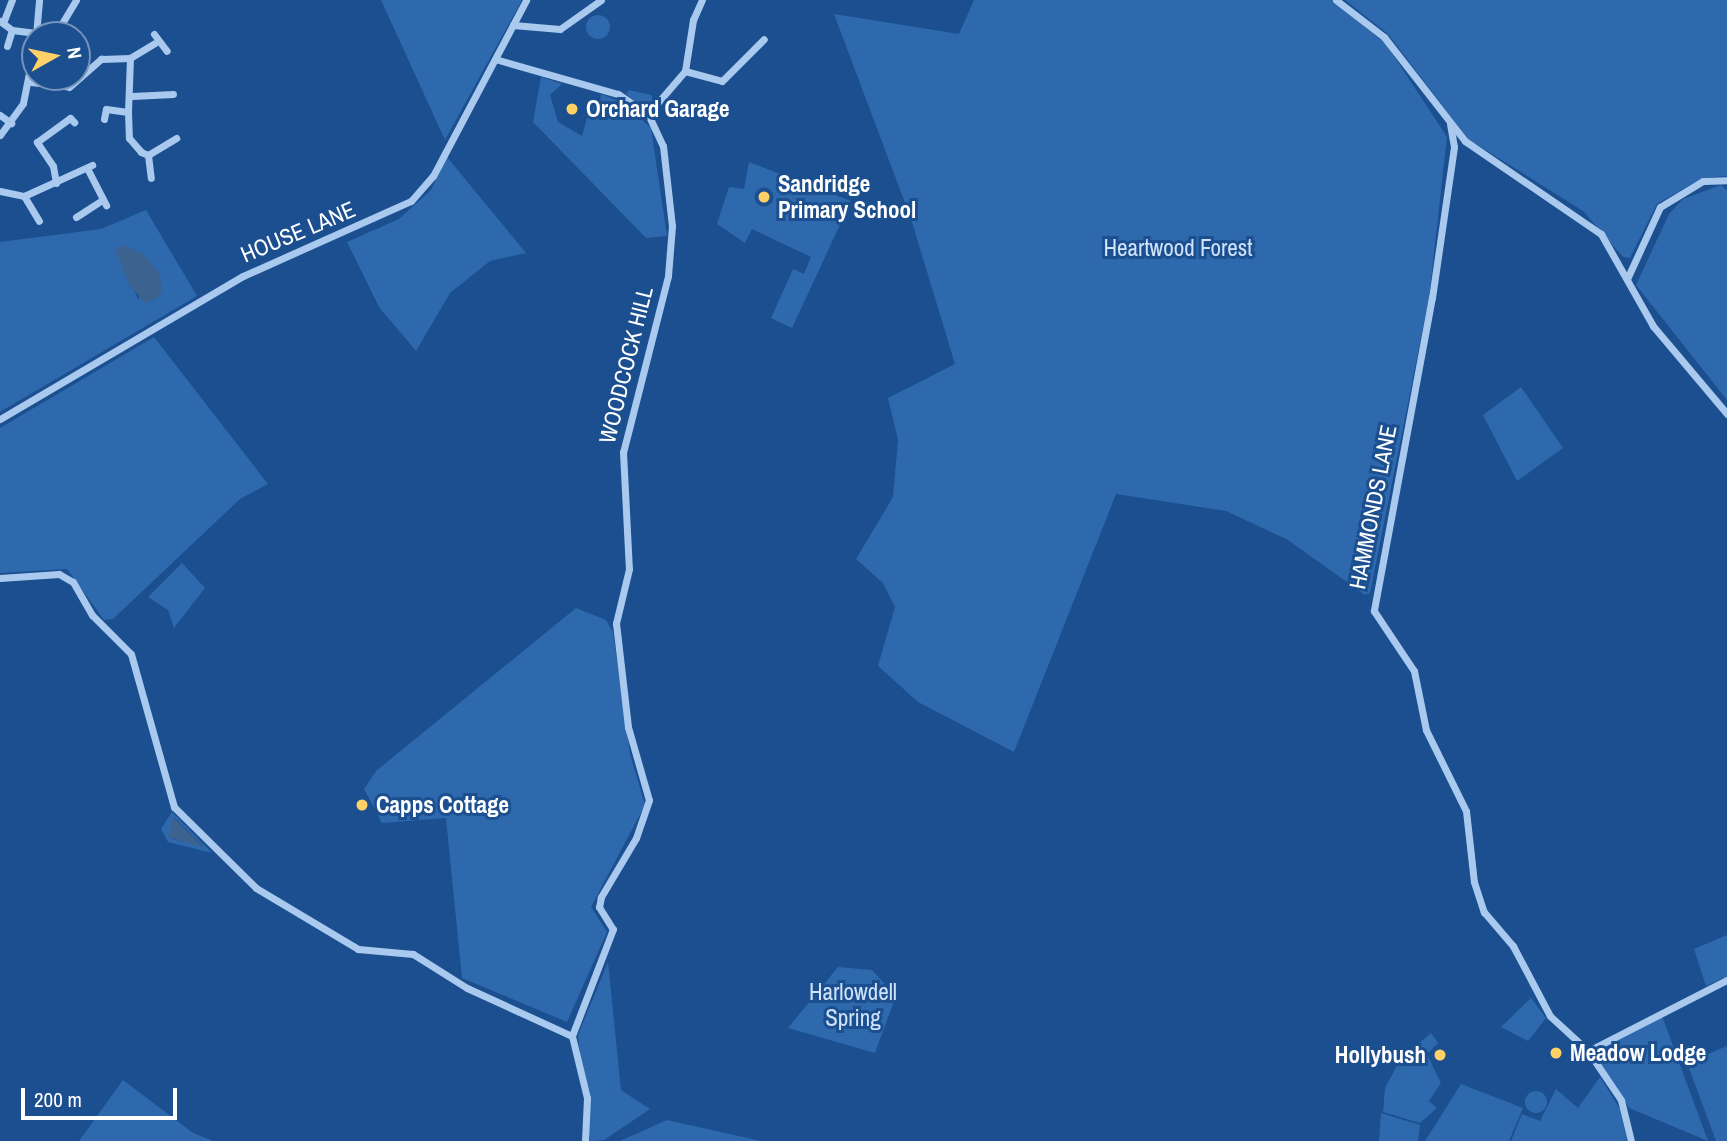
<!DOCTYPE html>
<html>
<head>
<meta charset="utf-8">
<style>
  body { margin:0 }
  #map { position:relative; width:1727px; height:1141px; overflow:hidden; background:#1b4f8f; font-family:"Archivo Narrow",sans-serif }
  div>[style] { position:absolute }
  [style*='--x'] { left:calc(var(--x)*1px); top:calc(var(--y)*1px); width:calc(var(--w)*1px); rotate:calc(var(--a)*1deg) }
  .green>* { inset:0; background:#2e69ad }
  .round { border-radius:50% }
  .water>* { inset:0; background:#3c6290 }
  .minor>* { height:7px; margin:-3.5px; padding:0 3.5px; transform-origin:3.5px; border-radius:3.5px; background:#a9c9ee }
  .dots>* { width:19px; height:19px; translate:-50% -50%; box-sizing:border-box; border:4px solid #1b4f8f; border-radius:50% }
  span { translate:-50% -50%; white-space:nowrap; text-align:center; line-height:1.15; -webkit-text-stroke:6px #1b4f8f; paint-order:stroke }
  .poi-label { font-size:23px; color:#fff; font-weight:700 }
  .left { translate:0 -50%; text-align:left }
  .right { translate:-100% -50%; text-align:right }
  .street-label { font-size:23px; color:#fff }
  .park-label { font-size:23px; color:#cfe3fa }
  .north { position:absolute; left:21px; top:21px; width:70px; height:70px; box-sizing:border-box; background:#1b4f8f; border:2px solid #7695bc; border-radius:50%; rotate:81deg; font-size:19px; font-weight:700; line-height:28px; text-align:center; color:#fff }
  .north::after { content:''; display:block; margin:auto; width:24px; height:32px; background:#ffd166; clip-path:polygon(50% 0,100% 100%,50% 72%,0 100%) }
  .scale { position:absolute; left:21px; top:1088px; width:156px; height:32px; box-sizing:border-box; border:4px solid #fff; border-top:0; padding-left:9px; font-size:21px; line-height:24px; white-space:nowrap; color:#fff; -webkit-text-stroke:5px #1b4f8f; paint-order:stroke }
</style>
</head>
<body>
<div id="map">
  <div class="green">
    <i style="clip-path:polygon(381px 0,522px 0,445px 140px)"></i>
    <i style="clip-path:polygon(974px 0,1332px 0,1386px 44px,1447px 137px,1429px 298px,1370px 593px,1365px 595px,1288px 540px,1226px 511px,1116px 494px,1014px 752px,918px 702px,878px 666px,895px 607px,883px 583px,856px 559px,893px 497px,898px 440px,888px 398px,955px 364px,911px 219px,834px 14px,959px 34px)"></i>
    <i style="clip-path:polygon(1345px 0,1727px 0,1727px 176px,1702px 178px,1657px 204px,1630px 258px,1623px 257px,1583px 211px,1468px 139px,1388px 34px)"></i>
    <i class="round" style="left:586px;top:15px;width:24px;height:24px"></i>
    <i style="clip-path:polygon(541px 77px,562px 84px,550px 95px,558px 122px,582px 136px,591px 103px,600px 101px,601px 94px,624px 103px,651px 128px,667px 236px,646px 238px,533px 122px)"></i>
    <i style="clip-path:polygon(629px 90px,651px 95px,656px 104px,644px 107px,626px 94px)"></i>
    <i style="clip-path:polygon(447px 157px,526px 253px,490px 261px,450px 293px,416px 351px,379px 307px,347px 242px,399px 219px,431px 190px)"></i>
    <i style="clip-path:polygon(749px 162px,851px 201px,792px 328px,771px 318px,793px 269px,804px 274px,811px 257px,752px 229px,745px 243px,717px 224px,729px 187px,744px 189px)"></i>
    <i style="clip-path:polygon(1721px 185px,1727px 190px,1727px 400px,1636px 285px,1669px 214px,1683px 199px)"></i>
    <i style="clip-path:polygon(evenodd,146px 210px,197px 296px,0 412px,0 242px,101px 229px,146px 210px,115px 249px,142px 253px,157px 272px,138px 299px,115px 249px)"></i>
    <i style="clip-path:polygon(154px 337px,268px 484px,240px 499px,113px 619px,104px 620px,67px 569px,0 573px,0 428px)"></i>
    <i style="clip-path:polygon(1521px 387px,1563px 448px,1517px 481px,1483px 415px)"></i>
    <i style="clip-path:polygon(182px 563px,205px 588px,174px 628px,168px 610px,148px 597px)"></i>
    <i style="clip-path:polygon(576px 608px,606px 620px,613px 632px,630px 754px,645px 805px,591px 907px,607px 932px,567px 1022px,462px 978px,446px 818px,382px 823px,364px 789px,376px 771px)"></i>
    <i style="clip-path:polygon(evenodd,172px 812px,212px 853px,168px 842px,161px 829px,172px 812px,174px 817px,203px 846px,172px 839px,174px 817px)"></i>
    <i style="clip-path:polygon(1727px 935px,1727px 976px,1706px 986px,1694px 949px)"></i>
    <i style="clip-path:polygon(608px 962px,621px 1090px,650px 1109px,604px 1140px,590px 1141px,578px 1035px)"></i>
    <i style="clip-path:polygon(838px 967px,872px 970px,896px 996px,875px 1053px,788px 1028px)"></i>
    <i style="clip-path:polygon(1531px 998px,1546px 1018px,1528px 1041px,1501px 1027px)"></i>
    <i style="clip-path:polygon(1661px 1013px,1708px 1141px,1629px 1108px,1592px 1051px)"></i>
    <i style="clip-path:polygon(1431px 1033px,1438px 1043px,1427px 1054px,1441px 1083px,1429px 1101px,1437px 1108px,1420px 1123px,1383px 1112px,1385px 1088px,1401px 1058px)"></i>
    <i style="clip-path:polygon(1727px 1046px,1727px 1141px,1716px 1141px,1687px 1063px)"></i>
    <i style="clip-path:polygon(1600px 1077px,1620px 1109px,1627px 1141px,1511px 1141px,1522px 1114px,1540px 1121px,1556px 1089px,1578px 1108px)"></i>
    <i style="clip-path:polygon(123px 1080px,193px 1133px,213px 1141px,79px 1141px)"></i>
    <i style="clip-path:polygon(1461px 1084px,1523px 1108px,1509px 1141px,1425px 1141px)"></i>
    <i class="round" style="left:1525px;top:1091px;width:22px;height:22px"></i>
    <i style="clip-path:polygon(1381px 1113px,1420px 1125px,1418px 1141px,1379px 1141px)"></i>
    <i style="clip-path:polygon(667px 1120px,761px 1141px,620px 1141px)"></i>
  </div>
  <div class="water">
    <i style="clip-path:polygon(121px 245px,142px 253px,160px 274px,162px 291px,156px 299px,145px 303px,130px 286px,115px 249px)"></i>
    <i style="clip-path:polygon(173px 817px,204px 848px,168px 837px)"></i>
  </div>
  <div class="minor">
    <i style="--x:1336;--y:0;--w:61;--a:37.6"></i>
    <i style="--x:1384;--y:37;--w:132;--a:52.1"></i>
    <i style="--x:1465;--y:141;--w:165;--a:34.4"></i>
    <i style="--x:1601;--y:234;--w:106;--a:60.5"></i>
    <i style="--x:1653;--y:326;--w:115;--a:49.9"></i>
    <i style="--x:0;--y:21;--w:15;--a:37"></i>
    <i style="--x:12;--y:30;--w:24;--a:7"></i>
    <i style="--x:3;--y:23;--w:25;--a:-69"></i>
    <i style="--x:513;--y:25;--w:47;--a:4.9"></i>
    <i style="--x:560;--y:29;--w:50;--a:-35.3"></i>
    <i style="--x:58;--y:30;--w:35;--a:-59"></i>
    <i style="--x:154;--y:34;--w:21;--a:53"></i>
    <i style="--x:36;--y:35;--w:35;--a:-85"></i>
    <i style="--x:7;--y:46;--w:17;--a:-73"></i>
    <i style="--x:495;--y:59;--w:128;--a:15.9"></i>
    <i style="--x:618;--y:94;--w:36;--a:34"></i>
    <i style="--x:648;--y:114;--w:35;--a:65"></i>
    <i style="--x:663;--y:146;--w:81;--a:83.6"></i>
    <i style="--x:672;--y:226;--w:50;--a:94.6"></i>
    <i style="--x:668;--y:276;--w:182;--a:104.3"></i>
    <i style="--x:623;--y:452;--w:117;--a:87.1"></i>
    <i style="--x:629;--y:569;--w:56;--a:103.5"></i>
    <i style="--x:616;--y:623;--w:105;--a:83.4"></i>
    <i style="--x:628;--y:727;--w:76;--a:74"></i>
    <i style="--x:649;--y:800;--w:40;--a:108.9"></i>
    <i style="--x:636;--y:838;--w:69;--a:120.7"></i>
    <i style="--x:601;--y:897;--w:10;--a:101"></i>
    <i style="--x:599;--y:907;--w:26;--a:58"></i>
    <i style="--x:613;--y:929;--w:115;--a:111"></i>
    <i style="--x:572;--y:1036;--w:64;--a:76.4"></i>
    <i style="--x:587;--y:1098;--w:43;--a:92.7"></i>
    <i style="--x:685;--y:71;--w:38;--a:15"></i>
    <i style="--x:722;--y:81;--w:59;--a:-45"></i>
    <i style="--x:31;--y:82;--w:38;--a:7"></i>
    <i style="--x:69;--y:87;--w:43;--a:-41.2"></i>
    <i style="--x:101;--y:59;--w:29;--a:-2"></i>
    <i style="--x:130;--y:58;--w:29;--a:-31"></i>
    <i style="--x:132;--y:96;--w:41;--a:-2.8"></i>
    <i style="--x:128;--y:112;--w:26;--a:88"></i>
    <i style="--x:129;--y:138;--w:18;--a:49"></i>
    <i style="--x:141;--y:152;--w:8;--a:23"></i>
    <i style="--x:148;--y:155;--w:33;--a:-31"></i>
    <i style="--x:648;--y:114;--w:57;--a:-49.3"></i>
    <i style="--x:685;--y:71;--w:52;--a:-81.1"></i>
    <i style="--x:693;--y:20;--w:22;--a:-66"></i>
    <i style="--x:0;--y:115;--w:14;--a:36"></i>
    <i style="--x:104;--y:119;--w:10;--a:-79"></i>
    <i style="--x:106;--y:109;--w:22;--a:8"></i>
    <i style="--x:128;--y:112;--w:54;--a:-87.9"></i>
    <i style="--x:1450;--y:124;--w:23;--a:80"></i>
    <i style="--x:1454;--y:147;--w:152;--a:98.3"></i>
    <i style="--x:1432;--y:297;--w:319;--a:100.5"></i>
    <i style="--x:1374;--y:611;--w:72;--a:56.3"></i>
    <i style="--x:1414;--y:671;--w:60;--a:78.5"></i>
    <i style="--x:1426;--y:730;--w:90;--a:63.7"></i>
    <i style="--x:1466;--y:811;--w:71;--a:83.6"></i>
    <i style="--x:1474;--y:882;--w:32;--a:72"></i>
    <i style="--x:1484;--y:912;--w:45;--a:49.5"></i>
    <i style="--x:1513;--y:946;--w:79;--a:62.1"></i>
    <i style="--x:1550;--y:1016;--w:52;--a:42.6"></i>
    <i style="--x:1588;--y:1051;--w:59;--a:56"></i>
    <i style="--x:1621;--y:1100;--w:42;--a:76.3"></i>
    <i style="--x:0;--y:135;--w:39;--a:-54"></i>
    <i style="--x:23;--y:103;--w:61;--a:-78.7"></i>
    <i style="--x:148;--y:155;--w:23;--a:83"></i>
    <i style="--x:87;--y:168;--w:42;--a:62.8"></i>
    <i style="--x:56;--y:183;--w:17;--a:-100"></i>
    <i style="--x:53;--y:166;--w:29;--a:-124"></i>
    <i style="--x:37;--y:142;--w:41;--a:-36"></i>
    <i style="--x:70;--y:118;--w:6;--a:45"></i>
    <i style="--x:0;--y:191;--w:25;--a:12"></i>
    <i style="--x:24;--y:196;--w:75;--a:-24.5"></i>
    <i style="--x:24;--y:196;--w:29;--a:59"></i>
    <i style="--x:76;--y:217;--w:31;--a:-33"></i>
    <i style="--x:1627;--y:279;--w:79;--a:-65.4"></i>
    <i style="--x:1660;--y:207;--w:50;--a:-31.2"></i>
    <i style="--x:1703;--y:181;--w:24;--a:-2"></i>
    <i style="--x:0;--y:419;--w:282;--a:-30.5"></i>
    <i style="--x:243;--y:276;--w:184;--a:-24.1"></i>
    <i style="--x:411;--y:201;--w:33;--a:-49"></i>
    <i style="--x:433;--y:176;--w:199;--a:-62.1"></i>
    <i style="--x:0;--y:578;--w:59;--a:-3.9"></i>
    <i style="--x:59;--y:574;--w:16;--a:30"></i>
    <i style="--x:73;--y:582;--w:38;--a:60"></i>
    <i style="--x:92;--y:615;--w:55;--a:45"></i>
    <i style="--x:131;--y:654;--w:159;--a:74.3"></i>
    <i style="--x:174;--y:807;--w:115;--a:44.6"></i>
    <i style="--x:256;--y:888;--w:119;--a:30.9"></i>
    <i style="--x:358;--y:949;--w:55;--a:5.2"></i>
    <i style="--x:413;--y:954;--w:64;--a:32.2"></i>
    <i style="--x:467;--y:988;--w:115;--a:24.6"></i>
    <i style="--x:1588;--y:1051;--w:156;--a:-27.1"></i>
  </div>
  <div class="dots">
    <i style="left:572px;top:109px;background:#ffd166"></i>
    <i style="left:764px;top:197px;background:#ffd166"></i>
    <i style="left:362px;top:805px;background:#ffd166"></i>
    <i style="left:1556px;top:1053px;background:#ffd166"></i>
    <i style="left:1440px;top:1055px;background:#ffd166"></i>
  </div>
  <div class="poi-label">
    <span class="left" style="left:586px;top:109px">Orchard Garage</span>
    <span class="left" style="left:778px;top:197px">Sandridge<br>Primary School</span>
    <span class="left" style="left:376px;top:805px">Capps Cottage</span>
    <span class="left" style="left:1570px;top:1053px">Meadow Lodge</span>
    <span class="right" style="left:1426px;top:1055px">Hollybush</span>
  </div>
  <div class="street-label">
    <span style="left:298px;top:232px;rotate:-23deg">HOUSE LANE</span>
    <span style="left:626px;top:365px;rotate:-76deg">WOODCOCK HILL</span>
    <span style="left:1373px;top:507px;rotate:-79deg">HAMMONDS LANE</span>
  </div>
  <div class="park-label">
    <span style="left:1178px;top:248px">Heartwood Forest</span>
    <span style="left:853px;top:1005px">Harlowdell<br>Spring</span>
  </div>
  <div class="north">N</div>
  <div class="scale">200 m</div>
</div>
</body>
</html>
